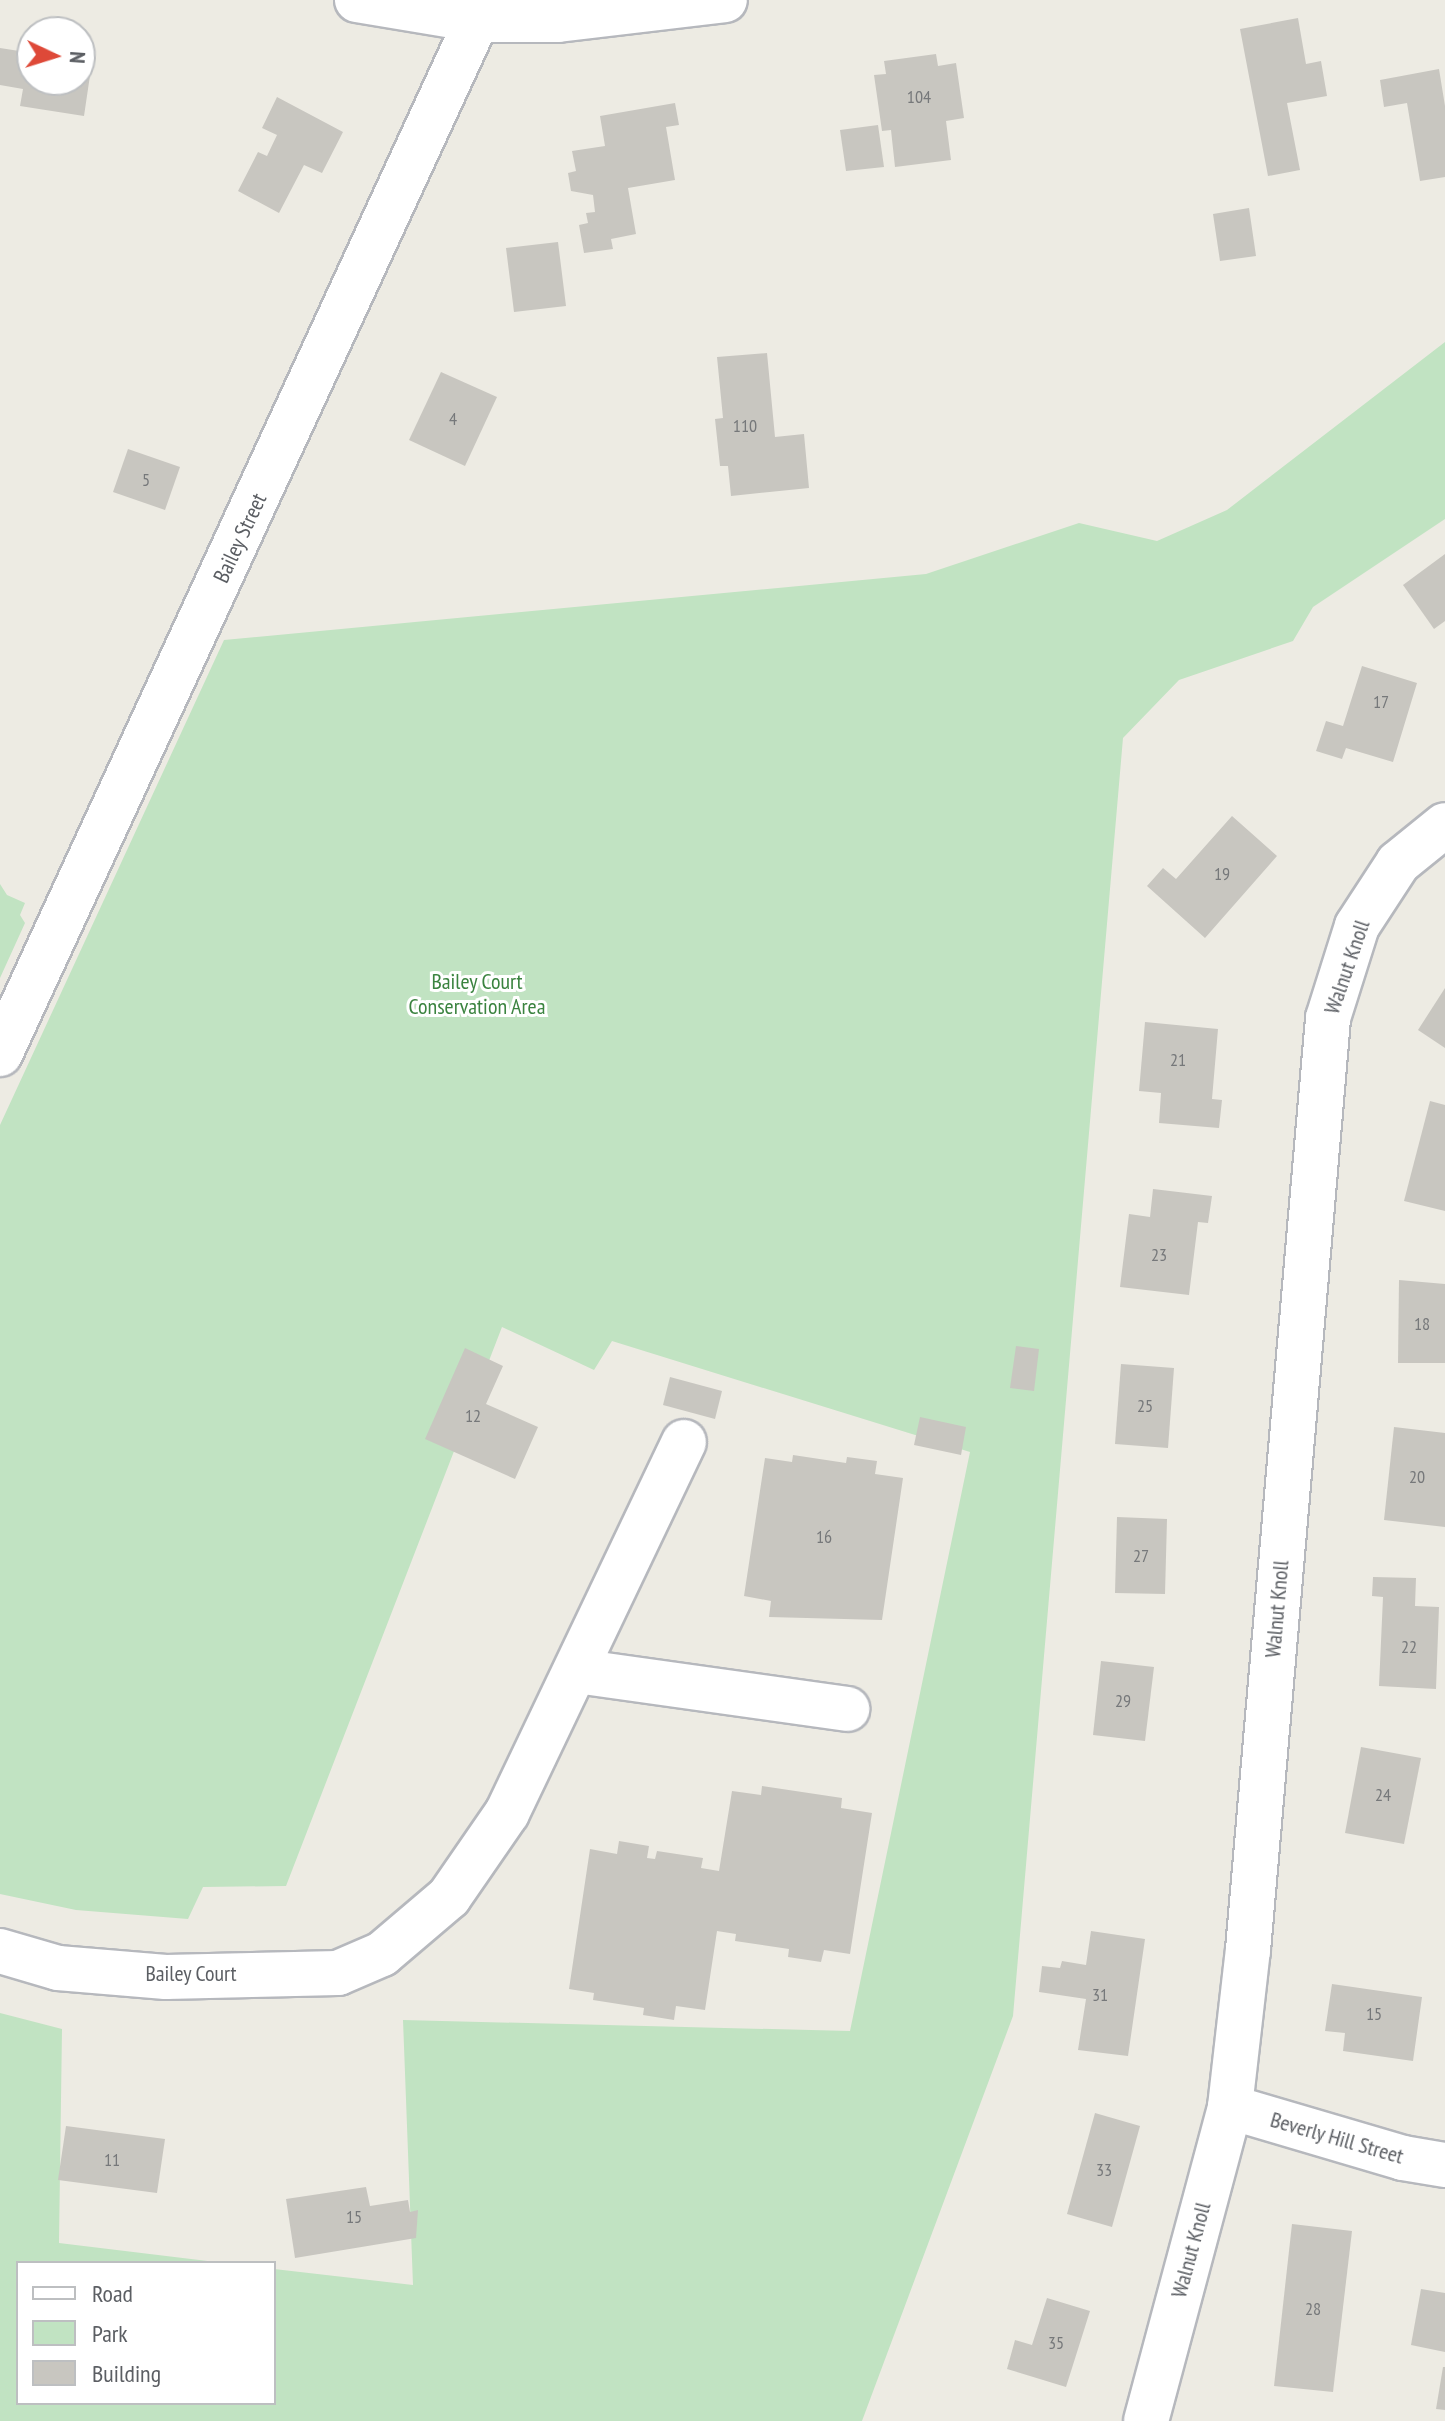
<!DOCTYPE html>
<html>
<head>
<meta charset="utf-8">
<style>
  body { margin:0 }
  #map { position:relative; width:1445px; height:2421px; overflow:hidden; background:#edebe3; font-family:"PT Sans Narrow",sans-serif }
  div>[style] { position:absolute }
  [style*='--x'] { left:calc(var(--x)*1px); top:calc(var(--y)*1px); width:calc(var(--w)*1px); rotate:calc(var(--a)*1deg) }
  .green>* { inset:0; background:#c1e3c2 }
  .building>* { inset:0; background:#c8c6c0 }
  .roads { filter:drop-shadow(2px 0 #b6b8bd) drop-shadow(-2px 0 #b6b8bd) drop-shadow(0 2px #b6b8bd) drop-shadow(0 -2px #b6b8bd) }
  .minor>* { height:44px; margin:-22px; padding:0 22px; transform-origin:22px; border-radius:22px; background:#fff }
  span { translate:-50% -50%; white-space:nowrap; text-align:center; line-height:1.15; -webkit-text-stroke:6px #fff; paint-order:stroke }
  .number-label { font-size:18px; color:#76787a }
  .number-label span { -webkit-text-stroke-width:0 }
  .street-label { font-size:22px; color:#5b5e63 }
  .park-label { font-size:22px; color:#3a833f }
  .legend { position:absolute; left:16px; top:2261px; width:260px; height:144px; box-sizing:border-box; background:#fff; border:2px solid #bdbfc1; margin:0; padding:10px 14px; list-style:none; font-size:24px; color:#5b5e63 }
  .legend li { display:flex; align-items:center; gap:16px; height:40px }
  .legend b { width:40px; border:2px solid #bdbfc1 }
  .north { position:absolute; left:16px; top:16px; width:80px; height:80px; box-sizing:border-box; background:#fff; border:2px solid #bdbfc1; border-radius:50%; rotate:94deg; font-size:22px; font-weight:700; line-height:32px; text-align:center; color:#5b5e63 }
  .north::after { content:''; display:block; margin:auto; width:28px; height:36px; background:#de4938; clip-path:polygon(50% 0,100% 100%,50% 72%,0 100%) }
</style>
</head>
<body>
<div id="map">
  <div class="green">
    <i style="clip-path:polygon(1445px 342px,1445px 519px,1313px 607px,1293px 641px,1179px 680px,1123px 738px,1013px 2016px,862px 2421px,0 2421px,0 2013px,62px 2029px,59px 2243px,224px 2263px,18px 2263px,18px 2403px,274px 2403px,274px 2269px,413px 2285px,403px 2020px,850px 2031px,970px 1452px,612px 1341px,594px 1370px,502px 1327px,286px 1886px,203px 1887px,188px 1919px,76px 1910px,0 1894px,0 1125px,224px 640px,926px 574px,1079px 523px,1157px 541px,1227px 510px)"></i>
    <i style="clip-path:polygon(0 884px,7px 895px,25px 903px,20px 915px,25px 923px,0 978px)"></i>
  </div>
  <div class="building">
    <i style="clip-path:polygon(1298px 18px,1306px 64px,1321px 61px,1327px 96px,1287px 103px,1300px 170px,1268px 176px,1240px 29px)"></i>
    <i style="clip-path:polygon(0 48px,32px 53px,32px 80px,80px 80px,80px 61px,92px 62px,84px 116px,20px 106px,23px 89px,0 85px)"></i>
    <i style="clip-path:polygon(936px 54px,938px 66px,956px 63px,964px 118px,946px 121px,951px 160px,895px 167px,891px 130px,882px 131px,874px 75px,886px 74px,884px 61px)"></i>
    <i style="clip-path:polygon(1439px 69px,1445px 106px,1445px 177px,1420px 181px,1407px 103px,1384px 107px,1380px 80px)"></i>
    <i style="clip-path:polygon(277px 97px,343px 132px,322px 173px,304px 165px,279px 213px,238px 191px,258px 152px,267px 156px,277px 135px,262px 128px)"></i>
    <i style="clip-path:polygon(675px 103px,679px 125px,666px 127px,675px 180px,628px 188px,636px 234px,611px 239px,613px 249px,584px 253px,579px 225px,588px 223px,586px 213px,595px 212px,593px 195px,571px 191px,568px 173px,576px 171px,572px 151px,605px 146px,600px 116px)"></i>
    <i style="clip-path:polygon(878px 125px,884px 167px,846px 171px,840px 130px)"></i>
    <i style="clip-path:polygon(1249px 208px,1256px 256px,1220px 261px,1213px 214px)"></i>
    <i style="clip-path:polygon(558px 242px,566px 306px,514px 312px,506px 248px)"></i>
    <i style="clip-path:polygon(767px 353px,775px 437px,804px 434px,809px 488px,731px 496px,728px 466px,720px 466px,715px 419px,723px 418px,717px 357px)"></i>
    <i style="clip-path:polygon(441px 372px,497px 397px,465px 466px,409px 440px)"></i>
    <i style="clip-path:polygon(128px 449px,180px 467px,165px 510px,113px 492px)"></i>
    <i style="clip-path:polygon(1445px 554px,1445px 621px,1434px 629px,1403px 585px)"></i>
    <i style="clip-path:polygon(1362px 666px,1417px 683px,1393px 762px,1346px 748px,1342px 759px,1316px 751px,1326px 721px,1343px 726px)"></i>
    <i style="clip-path:polygon(1232px 816px,1277px 856px,1205px 938px,1147px 886px,1163px 868px,1176px 879px)"></i>
    <i style="clip-path:polygon(1445px 988px,1445px 1048px,1418px 1030px)"></i>
    <i style="clip-path:polygon(1145px 1022px,1218px 1029px,1212px 1099px,1222px 1100px,1219px 1128px,1159px 1123px,1161px 1093px,1139px 1091px)"></i>
    <i style="clip-path:polygon(1430px 1101px,1445px 1105px,1445px 1211px,1404px 1201px)"></i>
    <i style="clip-path:polygon(1153px 1189px,1212px 1196px,1208px 1223px,1198px 1222px,1189px 1295px,1120px 1287px,1129px 1214px,1150px 1217px)"></i>
    <i style="clip-path:polygon(1399px 1280px,1445px 1284px,1445px 1363px,1398px 1363px)"></i>
    <i style="clip-path:polygon(1016px 1346px,1039px 1349px,1034px 1391px,1010px 1388px)"></i>
    <i style="clip-path:polygon(465px 1348px,503px 1366px,486px 1404px,538px 1427px,515px 1479px,425px 1439px)"></i>
    <i style="clip-path:polygon(1121px 1364px,1174px 1368px,1168px 1448px,1115px 1444px)"></i>
    <i style="clip-path:polygon(670px 1377px,722px 1391px,715px 1419px,663px 1405px)"></i>
    <i style="clip-path:polygon(920px 1417px,966px 1427px,961px 1455px,914px 1445px)"></i>
    <i style="clip-path:polygon(1394px 1427px,1445px 1433px,1445px 1527px,1384px 1520px)"></i>
    <i style="clip-path:polygon(793px 1455px,846px 1463px,847px 1457px,877px 1461px,875px 1474px,903px 1478px,882px 1620px,769px 1617px,771px 1601px,744px 1596px,765px 1458px,792px 1462px)"></i>
    <i style="clip-path:polygon(1117px 1517px,1167px 1519px,1165px 1594px,1115px 1593px)"></i>
    <i style="clip-path:polygon(1373px 1577px,1416px 1578px,1415px 1606px,1439px 1607px,1436px 1689px,1379px 1686px,1383px 1597px,1372px 1596px)"></i>
    <i style="clip-path:polygon(1101px 1661px,1154px 1667px,1145px 1741px,1093px 1735px)"></i>
    <i style="clip-path:polygon(1361px 1747px,1421px 1758px,1404px 1844px,1345px 1833px)"></i>
    <i style="clip-path:polygon(762px 1786px,842px 1798px,841px 1808px,872px 1813px,850px 1954px,824px 1950px,821px 1962px,788px 1957px,789px 1949px,735px 1941px,736px 1934px,717px 1931px,705px 2010px,676px 2006px,674px 2020px,643px 2015px,644px 2008px,593px 2000px,594px 1993px,569px 1989px,590px 1849px,617px 1854px,619px 1841px,649px 1846px,647px 1858px,655px 1859px,657px 1851px,703px 1858px,701px 1868px,719px 1871px,732px 1791px,761px 1795px)"></i>
    <i style="clip-path:polygon(1091px 1931px,1145px 1939px,1128px 2056px,1078px 2050px,1086px 1999px,1039px 1992px,1042px 1966px,1060px 1968px,1062px 1961px,1086px 1965px)"></i>
    <i style="clip-path:polygon(1332px 1984px,1422px 1997px,1413px 2061px,1343px 2051px,1345px 2033px,1325px 2031px)"></i>
    <i style="clip-path:polygon(1095px 2113px,1140px 2126px,1112px 2227px,1067px 2214px)"></i>
    <i style="clip-path:polygon(66px 2126px,165px 2139px,157px 2193px,58px 2180px)"></i>
    <i style="clip-path:polygon(366px 2187px,370px 2206px,408px 2200px,410px 2212px,418px 2210px,416px 2238px,295px 2258px,286px 2199px)"></i>
    <i style="clip-path:polygon(1292px 2224px,1352px 2231px,1333px 2392px,1274px 2386px)"></i>
    <i style="clip-path:polygon(1421px 2289px,1445px 2293px,1445px 2352px,1411px 2345px)"></i>
    <i style="clip-path:polygon(1047px 2298px,1090px 2311px,1066px 2387px,1007px 2369px,1015px 2340px,1032px 2345px)"></i>
    <i style="clip-path:polygon(1443px 2367px,1445px 2367px,1445px 2410px,1436px 2409px)"></i>
  </div>
  <div class="roads">
    <div class="minor">
      <i style="--x:357;--y:0;--w:122;--a:9.5"></i>
      <i style="--x:477;--y:20;--w:81;--a:0"></i>
      <i style="--x:558;--y:20;--w:168;--a:-6.8"></i>
      <i style="--x:0;--y:1054;--w:1139;--a:-65.24"></i>
      <i style="--x:577;--y:1671;--w:273;--a:8"></i>
      <i style="--x:0;--y:1951;--w:60;--a:16.3"></i>
      <i style="--x:58;--y:1968;--w:108;--a:4.8"></i>
      <i style="--x:166;--y:1977;--w:172;--a:-1.3"></i>
      <i style="--x:338;--y:1973;--w:48;--a:-23.4"></i>
      <i style="--x:382;--y:1954;--w:88;--a:-40.4"></i>
      <i style="--x:449;--y:1897;--w:102;--a:-55.4"></i>
      <i style="--x:507;--y:1813;--w:411;--a:-64.5"></i>
      <i style="--x:1230;--y:2107;--w:180;--a:16.4"></i>
      <i style="--x:1403;--y:2158;--w:43;--a:9.5"></i>
      <i style="--x:1146;--y:2421;--w:325;--a:-75"></i>
      <i style="--x:1230;--y:2107;--w:158;--a:-83.5"></i>
      <i style="--x:1248;--y:1950;--w:935;--a:-85.09"></i>
      <i style="--x:1328;--y:1018;--w:96;--a:-72.5"></i>
      <i style="--x:1357;--y:926;--w:75;--a:-56.9"></i>
      <i style="--x:1398;--y:863;--w:60;--a:-39"></i>
    </div>
  </div>
  <div class="number-label">
    <span style="left:919px;top:97px">104</span>
    <span style="left:453px;top:419px">4</span>
    <span style="left:745px;top:426px">110</span>
    <span style="left:146px;top:480px">5</span>
    <span style="left:1381px;top:702px">17</span>
    <span style="left:1222px;top:874px">19</span>
    <span style="left:1178px;top:1060px">21</span>
    <span style="left:1159px;top:1255px">23</span>
    <span style="left:1422px;top:1324px">18</span>
    <span style="left:1145px;top:1406px">25</span>
    <span style="left:473px;top:1416px">12</span>
    <span style="left:1417px;top:1477px">20</span>
    <span style="left:824px;top:1537px">16</span>
    <span style="left:1141px;top:1556px">27</span>
    <span style="left:1409px;top:1647px">22</span>
    <span style="left:1123px;top:1701px">29</span>
    <span style="left:1383px;top:1795px">24</span>
    <span style="left:1100px;top:1995px">31</span>
    <span style="left:1374px;top:2014px">15</span>
    <span style="left:112px;top:2160px">11</span>
    <span style="left:1104px;top:2170px">33</span>
    <span style="left:354px;top:2217px">15</span>
    <span style="left:1313px;top:2309px">28</span>
    <span style="left:1056px;top:2343px">35</span>
  </div>
  <div class="street-label">
    <span style="left:240px;top:538px;rotate:-65deg">Bailey Street</span>
    <span style="left:1347px;top:967px;rotate:-71deg">Walnut Knoll</span>
    <span style="left:1277px;top:1609px;rotate:-85deg">Walnut Knoll</span>
    <span style="left:191px;top:1974px">Bailey Court</span>
    <span style="left:1337px;top:2138px;rotate:16deg">Beverly Hill Street</span>
    <span style="left:1191px;top:2250px;rotate:-75deg">Walnut Knoll</span>
  </div>
  <div class="park-label">
    <span style="left:477px;top:994px">Bailey Court<br>Conservation Area</span>
  </div>
  <ul class="legend">
  <li><b style="height:10px;background:#fff"></b>Road</li>
  <li><b style="height:22px;background:#c1e3c2"></b>Park</li>
  <li><b style="height:22px;background:#c8c6c0"></b>Building</li>
  </ul>
  <div class="north">N</div>
</div>
</body>
</html>
